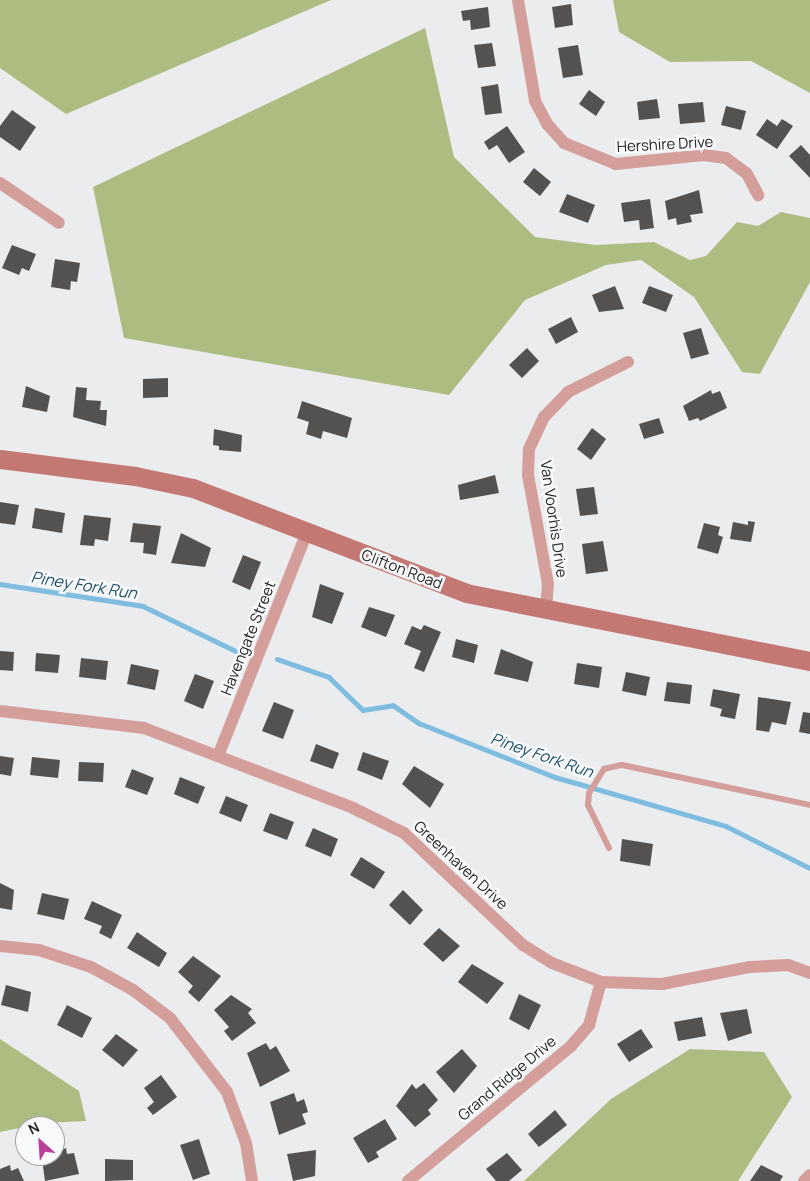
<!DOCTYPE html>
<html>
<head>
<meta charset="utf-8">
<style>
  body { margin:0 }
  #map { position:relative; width:810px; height:1181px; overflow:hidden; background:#ebecee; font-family:Manrope,sans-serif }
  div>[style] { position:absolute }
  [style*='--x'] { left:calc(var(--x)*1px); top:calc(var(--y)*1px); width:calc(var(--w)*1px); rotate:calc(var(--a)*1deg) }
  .forest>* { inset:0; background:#adbd82 }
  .stream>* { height:4.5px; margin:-2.25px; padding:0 2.25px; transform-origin:2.25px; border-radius:2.25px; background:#7ebddf }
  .building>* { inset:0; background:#545251 }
  .lane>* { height:6px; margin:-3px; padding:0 3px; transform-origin:3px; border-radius:3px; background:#d49f9a }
  .street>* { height:12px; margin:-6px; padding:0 6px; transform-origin:6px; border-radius:6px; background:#d49f9a }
  .secondary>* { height:19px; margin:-9.5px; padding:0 9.5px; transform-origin:9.5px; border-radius:9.5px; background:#c47873 }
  span { translate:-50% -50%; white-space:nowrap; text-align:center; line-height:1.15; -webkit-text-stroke:5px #f8f9fb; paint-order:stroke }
  .street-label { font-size:15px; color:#242525 }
  .water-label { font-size:16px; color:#1e5068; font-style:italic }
  .north { position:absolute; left:15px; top:1116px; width:50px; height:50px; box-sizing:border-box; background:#f8f9fb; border:1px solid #a3a4a5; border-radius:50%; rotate:334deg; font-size:14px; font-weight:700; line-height:20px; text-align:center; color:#242525 }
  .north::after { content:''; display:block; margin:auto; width:18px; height:22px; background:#b84197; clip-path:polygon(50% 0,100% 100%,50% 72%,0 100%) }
</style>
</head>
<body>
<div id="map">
  <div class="forest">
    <i style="clip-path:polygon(0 0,331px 0,66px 114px,0 68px)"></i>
    <i style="clip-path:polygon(613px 0,810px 0,810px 93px,751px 61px,670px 62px,619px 32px)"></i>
    <i style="clip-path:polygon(425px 28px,454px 157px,535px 237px,596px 245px,654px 242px,690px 260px,706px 256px,737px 222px,758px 226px,781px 212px,810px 218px,810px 282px,760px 374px,742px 372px,694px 297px,641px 260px,606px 265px,525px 300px,449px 395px,124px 338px,93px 187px)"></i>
    <i style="clip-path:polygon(0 1039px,79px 1091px,86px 1121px,43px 1123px,0 1132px)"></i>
    <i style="clip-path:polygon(690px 1049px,764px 1052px,792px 1097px,738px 1181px,524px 1181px,611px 1099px)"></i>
  </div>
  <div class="stream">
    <i style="--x:0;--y:584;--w:145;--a:8.7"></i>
    <i style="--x:143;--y:606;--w:112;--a:25.9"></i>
    <i style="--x:277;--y:659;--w:55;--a:19.1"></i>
    <i style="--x:329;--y:677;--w:47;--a:44.1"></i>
    <i style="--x:363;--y:710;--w:30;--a:-9"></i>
    <i style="--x:393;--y:705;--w:32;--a:35"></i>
    <i style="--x:419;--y:723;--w:146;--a:21.7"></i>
    <i style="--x:555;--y:777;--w:178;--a:16"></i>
    <i style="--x:726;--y:826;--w:94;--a:26.6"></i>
  </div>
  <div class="building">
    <i style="clip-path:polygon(571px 4px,573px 25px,555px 28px,552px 7px)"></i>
    <i style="clip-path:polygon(488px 7px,490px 27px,471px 30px,470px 20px,463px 21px,461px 11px)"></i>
    <i style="clip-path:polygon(492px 43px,496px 66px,478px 68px,474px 45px)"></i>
    <i style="clip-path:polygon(578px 45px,583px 75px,563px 78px,558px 48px)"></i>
    <i style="clip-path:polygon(498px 84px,502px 113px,485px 115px,481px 87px)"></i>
    <i style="clip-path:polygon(589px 90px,605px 102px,596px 116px,579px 104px)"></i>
    <i style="clip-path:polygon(657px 99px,660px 118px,639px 120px,637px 102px)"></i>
    <i style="clip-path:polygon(703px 102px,705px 122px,680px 124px,678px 104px)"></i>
    <i style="clip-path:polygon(726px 106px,746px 111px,741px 130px,721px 125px)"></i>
    <i style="clip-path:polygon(12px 110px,36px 127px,20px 151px,0 137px,0 126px)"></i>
    <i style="clip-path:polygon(767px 119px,777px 126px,782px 119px,793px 126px,777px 149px,756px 135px)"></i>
    <i style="clip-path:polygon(507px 126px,525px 152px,509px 163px,497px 145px,489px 150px,484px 142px)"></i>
    <i style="clip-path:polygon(801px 145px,810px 155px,810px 178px,789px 156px)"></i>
    <i style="clip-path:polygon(534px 168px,551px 182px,540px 196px,523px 182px)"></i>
    <i style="clip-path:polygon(699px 190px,703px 213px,690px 215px,692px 222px,677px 225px,676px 218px,668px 220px,665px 201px)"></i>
    <i style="clip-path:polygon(567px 194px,595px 205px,588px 223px,559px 212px)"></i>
    <i style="clip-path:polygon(650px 199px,654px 228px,640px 230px,639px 220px,624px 222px,621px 203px)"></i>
    <i style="clip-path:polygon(12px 245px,36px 254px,29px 271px,22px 268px,19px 275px,2px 268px)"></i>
    <i style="clip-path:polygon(55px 259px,80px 263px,77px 282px,71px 281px,70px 290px,51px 287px)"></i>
    <i style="clip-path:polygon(615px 286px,624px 309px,599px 312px,592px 295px)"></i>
    <i style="clip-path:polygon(649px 286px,673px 295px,666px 312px,642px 303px)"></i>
    <i style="clip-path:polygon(571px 317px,578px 332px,556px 344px,548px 329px)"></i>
    <i style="clip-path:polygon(701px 328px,709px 354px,691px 359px,683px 333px)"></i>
    <i style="clip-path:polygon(527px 348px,539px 361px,522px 378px,509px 365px)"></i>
    <i style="clip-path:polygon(168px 378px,168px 397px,143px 398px,143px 379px)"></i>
    <i style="clip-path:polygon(26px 386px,50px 396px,47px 412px,22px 407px)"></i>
    <i style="clip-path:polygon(76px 387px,87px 388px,86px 400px,101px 401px,100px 410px,107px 410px,106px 426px,73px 417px)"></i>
    <i style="clip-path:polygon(711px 390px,712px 394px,720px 391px,727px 408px,700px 421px,698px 418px,689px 421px,683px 406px)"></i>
    <i style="clip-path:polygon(302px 401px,352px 418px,347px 438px,323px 431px,321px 439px,306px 434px,309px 422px,297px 418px)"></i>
    <i style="clip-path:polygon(659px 418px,664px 433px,644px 439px,639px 424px)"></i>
    <i style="clip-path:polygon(592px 428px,606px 439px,591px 460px,577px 449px)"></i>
    <i style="clip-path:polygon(214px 429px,242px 435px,241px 452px,219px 450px,219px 446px,213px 445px)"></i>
    <i style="clip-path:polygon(495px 475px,499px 493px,460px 500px,458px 485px)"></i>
    <i style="clip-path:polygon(594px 487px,598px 514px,580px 516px,576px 489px)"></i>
    <i style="clip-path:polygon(0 502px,19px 505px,15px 525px,0 523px)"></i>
    <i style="clip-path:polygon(35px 508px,65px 513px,62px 533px,32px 528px)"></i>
    <i style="clip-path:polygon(84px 515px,111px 518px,108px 541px,95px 539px,94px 546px,80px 545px)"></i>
    <i style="clip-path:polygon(748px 521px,755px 522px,751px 542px,730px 539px,733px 522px,748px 525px)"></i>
    <i style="clip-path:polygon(133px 523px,161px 526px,156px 555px,143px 553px,144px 543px,130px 542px)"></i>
    <i style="clip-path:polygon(704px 523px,720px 527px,718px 535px,723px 537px,718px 554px,697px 548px)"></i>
    <i style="clip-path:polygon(181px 533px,211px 548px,205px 567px,171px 563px)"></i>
    <i style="clip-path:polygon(603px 541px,608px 571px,586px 574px,582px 544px)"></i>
    <i style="clip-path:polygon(243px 555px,261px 562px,250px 590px,232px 582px)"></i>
    <i style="clip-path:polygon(320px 584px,344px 593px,332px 624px,312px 617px)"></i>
    <i style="clip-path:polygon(369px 607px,395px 615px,386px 637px,361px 627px)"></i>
    <i style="clip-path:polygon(424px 625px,441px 632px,424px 672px,414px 668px,421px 651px,404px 644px,412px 626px,421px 630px)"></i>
    <i style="clip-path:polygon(456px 639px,478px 645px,474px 663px,452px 657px)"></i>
    <i style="clip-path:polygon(501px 649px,533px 662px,528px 682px,494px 674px)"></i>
    <i style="clip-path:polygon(0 651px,14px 652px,13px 671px,0 670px)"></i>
    <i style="clip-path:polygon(36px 653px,60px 655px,58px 673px,35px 671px)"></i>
    <i style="clip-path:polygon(81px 658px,108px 661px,106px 680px,79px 677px)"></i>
    <i style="clip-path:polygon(577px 663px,602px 667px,599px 688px,574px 684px)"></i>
    <i style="clip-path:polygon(131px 664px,159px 670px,155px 690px,127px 684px)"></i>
    <i style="clip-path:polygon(626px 672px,650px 677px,646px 696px,622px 691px)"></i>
    <i style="clip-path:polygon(195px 674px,214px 681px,203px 709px,184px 701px)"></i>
    <i style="clip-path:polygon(667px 682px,692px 685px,690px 704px,664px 701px)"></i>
    <i style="clip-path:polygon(713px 689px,740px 694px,735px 719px,720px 716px,722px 709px,710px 706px)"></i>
    <i style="clip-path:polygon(758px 697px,791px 702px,786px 725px,772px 722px,769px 732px,756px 730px)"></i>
    <i style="clip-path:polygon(274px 702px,294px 710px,283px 739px,262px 731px)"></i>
    <i style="clip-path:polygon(803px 712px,810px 713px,810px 734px,799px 732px)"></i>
    <i style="clip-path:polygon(316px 744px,339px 753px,333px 769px,310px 761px)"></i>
    <i style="clip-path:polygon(363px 752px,389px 761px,382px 780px,357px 770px)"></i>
    <i style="clip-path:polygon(0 756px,14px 758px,11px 776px,0 774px)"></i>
    <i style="clip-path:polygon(32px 757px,60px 760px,58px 778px,30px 775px)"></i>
    <i style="clip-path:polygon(79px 762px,104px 763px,103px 782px,78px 781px)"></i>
    <i style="clip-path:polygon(414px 766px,444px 784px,430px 808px,402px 784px)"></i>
    <i style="clip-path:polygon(132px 769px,154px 778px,147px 795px,125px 787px)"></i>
    <i style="clip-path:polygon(180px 777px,205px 787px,198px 804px,174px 794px)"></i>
    <i style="clip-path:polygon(226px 796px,248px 805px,241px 822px,219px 813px)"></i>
    <i style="clip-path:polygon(270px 813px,294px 822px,287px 840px,263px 831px)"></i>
    <i style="clip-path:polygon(313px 828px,338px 839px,331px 857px,305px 846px)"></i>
    <i style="clip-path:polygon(622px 839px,653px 844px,650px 866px,620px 861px)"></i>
    <i style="clip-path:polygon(361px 857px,385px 872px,374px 889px,350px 875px)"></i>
    <i style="clip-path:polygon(0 883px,14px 890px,12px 910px,0 908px)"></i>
    <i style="clip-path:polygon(403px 890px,423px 910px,410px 925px,389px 905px)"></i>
    <i style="clip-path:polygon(42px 893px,69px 899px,64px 920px,37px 914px)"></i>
    <i style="clip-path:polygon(92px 901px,122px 915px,111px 939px,99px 933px,102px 926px,84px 919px)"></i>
    <i style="clip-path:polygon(439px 928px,460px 946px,443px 962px,423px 944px)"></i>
    <i style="clip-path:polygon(137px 932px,167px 953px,159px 967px,127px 948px)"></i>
    <i style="clip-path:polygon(193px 956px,221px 976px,199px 1002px,188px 992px,193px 986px,178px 972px)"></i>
    <i style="clip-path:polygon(472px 964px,504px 983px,487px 1004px,458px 982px)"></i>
    <i style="clip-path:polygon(6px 985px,31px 992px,28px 1012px,1px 1005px)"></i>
    <i style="clip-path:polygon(519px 994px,541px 1005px,529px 1030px,509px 1019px)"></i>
    <i style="clip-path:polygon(231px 995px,252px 1009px,248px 1013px,256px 1023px,232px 1041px,224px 1031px,229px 1027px,214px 1010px)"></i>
    <i style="clip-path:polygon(67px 1005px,92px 1018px,82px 1038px,57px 1025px)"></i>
    <i style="clip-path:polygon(747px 1009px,752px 1033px,728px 1041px,720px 1013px)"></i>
    <i style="clip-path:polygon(702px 1017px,706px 1036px,678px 1041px,674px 1022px)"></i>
    <i style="clip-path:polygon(641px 1029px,653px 1047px,629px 1062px,617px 1044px)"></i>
    <i style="clip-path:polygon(116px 1034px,138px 1050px,123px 1067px,102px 1050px)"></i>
    <i style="clip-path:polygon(266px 1043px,270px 1050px,276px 1046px,290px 1071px,260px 1087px,247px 1053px)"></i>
    <i style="clip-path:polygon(462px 1049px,477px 1066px,454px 1093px,436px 1072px)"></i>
    <i style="clip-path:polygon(161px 1075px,177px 1097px,153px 1115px,147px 1108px,154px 1102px,144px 1088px)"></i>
    <i style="clip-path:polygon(424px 1083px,438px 1100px,428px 1110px,431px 1114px,415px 1127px,396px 1106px,412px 1084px,416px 1089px)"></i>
    <i style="clip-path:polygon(294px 1093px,297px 1102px,304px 1099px,308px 1112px,302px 1114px,306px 1124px,279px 1135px,270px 1102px)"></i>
    <i style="clip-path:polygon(555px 1110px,567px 1125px,539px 1147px,528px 1134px)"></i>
    <i style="clip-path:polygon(385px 1119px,397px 1139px,376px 1152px,379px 1157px,368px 1163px,353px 1138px)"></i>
    <i style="clip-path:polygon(199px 1139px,210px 1174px,193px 1180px,180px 1145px)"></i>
    <i style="clip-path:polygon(66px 1148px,67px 1154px,74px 1153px,79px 1174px,45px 1181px,42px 1159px)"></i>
    <i style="clip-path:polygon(316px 1150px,315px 1176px,293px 1181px,287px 1154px)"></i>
    <i style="clip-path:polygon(507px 1153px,522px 1170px,509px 1181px,496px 1181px,486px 1169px)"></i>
    <i style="clip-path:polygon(105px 1159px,133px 1160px,133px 1180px,105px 1181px)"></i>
    <i style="clip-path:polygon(10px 1165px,11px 1171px,18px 1168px,24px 1181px,0 1181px,0 1169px)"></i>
    <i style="clip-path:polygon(761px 1165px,783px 1176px,780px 1181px,750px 1181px)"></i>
  </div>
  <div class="lane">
    <i style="--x:609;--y:848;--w:48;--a:-116"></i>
    <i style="--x:588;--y:805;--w:12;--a:-85"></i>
    <i style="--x:589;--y:793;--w:28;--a:-58"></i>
    <i style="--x:604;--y:769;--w:18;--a:-13"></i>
    <i style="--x:622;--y:765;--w:192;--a:12"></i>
  </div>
  <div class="street">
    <i style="--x:518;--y:0;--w:102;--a:80.4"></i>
    <i style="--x:535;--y:101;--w:27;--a:62"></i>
    <i style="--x:548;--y:125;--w:24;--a:48"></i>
    <i style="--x:564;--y:143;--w:56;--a:22"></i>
    <i style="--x:616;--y:164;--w:88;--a:-5.8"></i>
    <i style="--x:704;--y:155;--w:22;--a:8"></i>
    <i style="--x:726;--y:158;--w:26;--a:37"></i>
    <i style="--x:747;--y:174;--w:24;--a:62"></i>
    <i style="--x:0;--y:183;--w:71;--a:34.1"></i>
    <i style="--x:546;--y:611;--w:27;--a:-86"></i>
    <i style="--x:548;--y:584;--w:111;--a:-100.4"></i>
    <i style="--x:528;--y:475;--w:26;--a:-88"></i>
    <i style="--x:529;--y:449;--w:35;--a:-65"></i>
    <i style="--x:544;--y:417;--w:35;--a:-46"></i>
    <i style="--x:568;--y:392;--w:67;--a:-26.6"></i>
    <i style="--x:0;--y:711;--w:145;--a:6.7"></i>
    <i style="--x:144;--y:728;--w:224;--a:20.9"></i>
    <i style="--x:353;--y:808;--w:57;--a:26.1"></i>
    <i style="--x:404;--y:833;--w:163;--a:43.3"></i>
    <i style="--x:523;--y:945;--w:34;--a:32"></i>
    <i style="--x:552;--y:963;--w:53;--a:21.2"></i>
    <i style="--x:601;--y:982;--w:61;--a:1.9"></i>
    <i style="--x:662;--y:984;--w:90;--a:-10.9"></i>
    <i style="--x:750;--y:967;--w:38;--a:-3"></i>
    <i style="--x:788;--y:965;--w:23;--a:20"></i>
    <i style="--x:218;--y:756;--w:241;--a:-68.3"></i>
    <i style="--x:0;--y:946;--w:39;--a:6"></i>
    <i style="--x:39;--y:950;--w:55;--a:18.1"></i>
    <i style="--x:91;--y:967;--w:48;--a:28.7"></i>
    <i style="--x:133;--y:990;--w:46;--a:37.1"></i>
    <i style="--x:170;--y:1018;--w:93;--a:52.4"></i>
    <i style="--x:227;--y:1092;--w:54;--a:69.6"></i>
    <i style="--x:246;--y:1143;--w:38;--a:81"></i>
    <i style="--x:408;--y:1181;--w:212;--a:-39.6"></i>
    <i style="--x:571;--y:1046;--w:28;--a:-49"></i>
    <i style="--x:589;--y:1025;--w:45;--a:-74.4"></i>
    <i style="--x:804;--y:1181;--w:8;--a:-45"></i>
  </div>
  <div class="secondary">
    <i style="--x:0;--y:459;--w:136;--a:7.2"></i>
    <i style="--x:135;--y:476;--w:59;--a:11.7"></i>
    <i style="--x:193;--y:488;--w:292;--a:21"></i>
    <i style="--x:466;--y:593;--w:351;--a:11.2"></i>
  </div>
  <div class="street-label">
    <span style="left:665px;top:144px;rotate:-3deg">Hershire Drive</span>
    <span style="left:554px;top:519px;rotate:82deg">Van Voorhis Drive</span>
    <span style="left:402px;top:569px;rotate:21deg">Clifton Road</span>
    <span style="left:248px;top:638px;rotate:-68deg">Havengate Street</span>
    <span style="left:461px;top:865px;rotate:43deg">Greenhaven Drive</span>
    <span style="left:507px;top:1078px;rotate:-40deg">Grand Ridge Drive</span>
  </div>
  <div class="water-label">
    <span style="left:84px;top:585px;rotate:9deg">Piney Fork Run</span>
    <span style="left:542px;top:755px;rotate:19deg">Piney Fork Run</span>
  </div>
  <div class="north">N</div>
</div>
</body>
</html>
